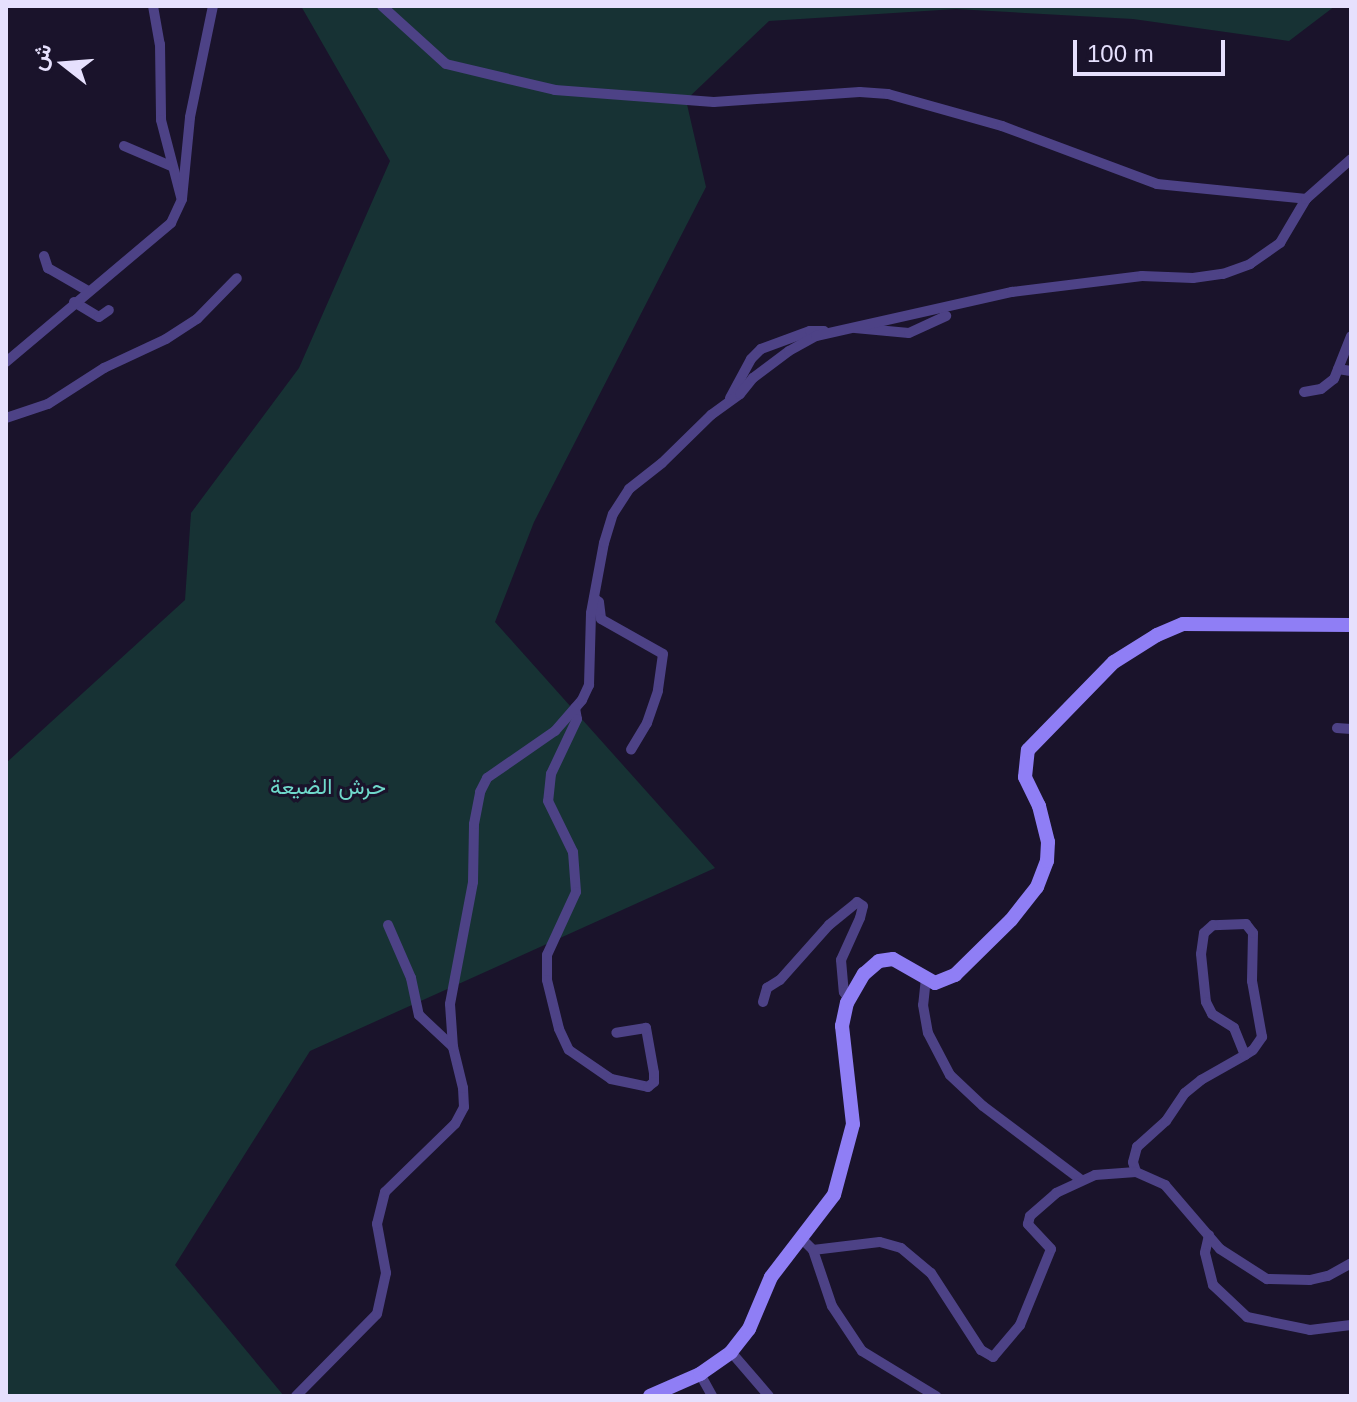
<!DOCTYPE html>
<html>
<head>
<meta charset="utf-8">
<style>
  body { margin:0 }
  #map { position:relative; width:1357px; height:1402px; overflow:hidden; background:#1a132b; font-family:Arial,Vazirmatn,sans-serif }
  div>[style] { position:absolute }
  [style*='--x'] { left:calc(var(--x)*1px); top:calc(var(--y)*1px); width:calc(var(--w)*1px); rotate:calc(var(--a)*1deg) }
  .green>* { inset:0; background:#173234 }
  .street>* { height:10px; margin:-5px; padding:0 5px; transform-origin:5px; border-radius:5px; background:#4d4286 }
  .secondary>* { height:14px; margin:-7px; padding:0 7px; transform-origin:7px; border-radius:7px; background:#8f7ef5 }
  span { translate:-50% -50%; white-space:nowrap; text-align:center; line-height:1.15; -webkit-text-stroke:6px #1a132b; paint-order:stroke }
  .park-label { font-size:22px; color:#6fd9cb }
  .frame { position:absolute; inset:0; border:8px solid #e6e0fd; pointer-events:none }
  .north { position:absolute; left:24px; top:24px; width:80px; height:80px; -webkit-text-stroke:6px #1a132b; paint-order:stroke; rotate:287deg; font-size:22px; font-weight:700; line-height:32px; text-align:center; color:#e6e0fd }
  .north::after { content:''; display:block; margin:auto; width:28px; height:36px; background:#e6e0fd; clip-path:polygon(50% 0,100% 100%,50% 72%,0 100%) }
  .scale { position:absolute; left:1073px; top:40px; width:152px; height:36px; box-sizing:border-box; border:4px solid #e6e0fd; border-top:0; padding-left:10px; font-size:24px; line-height:28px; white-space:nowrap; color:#e6e0fd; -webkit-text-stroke:6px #1a132b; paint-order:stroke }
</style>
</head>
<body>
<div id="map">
  <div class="green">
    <i style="clip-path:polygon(301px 6px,1335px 6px,1289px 41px,1133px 19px,956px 9px,769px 21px,686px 100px,706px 187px,534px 522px,495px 622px,715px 868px,310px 1051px,175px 1265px,284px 1396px,6px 1396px,6px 763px,185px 600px,191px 513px,299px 368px,390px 161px)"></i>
  </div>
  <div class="street">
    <i style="--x:153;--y:6;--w:39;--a:80"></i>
    <i style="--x:160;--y:44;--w:76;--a:89.2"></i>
    <i style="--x:161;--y:120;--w:80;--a:75.4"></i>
    <i style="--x:382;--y:6;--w:86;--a:42.2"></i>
    <i style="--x:446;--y:64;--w:112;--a:13.4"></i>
    <i style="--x:555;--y:90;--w:159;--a:4.3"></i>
    <i style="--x:714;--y:102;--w:146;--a:-3.9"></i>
    <i style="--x:860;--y:92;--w:28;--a:4"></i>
    <i style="--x:888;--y:94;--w:118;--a:15.7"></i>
    <i style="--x:1002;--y:126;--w:165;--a:20.5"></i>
    <i style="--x:1157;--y:184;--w:150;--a:5.7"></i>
    <i style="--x:124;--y:146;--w:51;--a:23.1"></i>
    <i style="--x:44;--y:256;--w:13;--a:72"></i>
    <i style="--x:48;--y:268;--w:46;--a:29.9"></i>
    <i style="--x:74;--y:302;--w:29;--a:31"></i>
    <i style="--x:99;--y:317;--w:12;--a:-35"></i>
    <i style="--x:855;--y:328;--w:54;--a:5.3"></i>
    <i style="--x:909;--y:333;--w:41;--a:-24.7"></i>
    <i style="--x:6;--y:362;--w:216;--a:-40.1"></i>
    <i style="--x:171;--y:223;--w:26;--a:-65"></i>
    <i style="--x:182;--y:199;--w:82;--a:-84.4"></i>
    <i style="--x:190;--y:117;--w:113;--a:-78.3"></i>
    <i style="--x:1338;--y:369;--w:13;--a:9"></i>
    <i style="--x:1304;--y:392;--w:17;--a:-10"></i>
    <i style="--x:1321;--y:389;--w:16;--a:-38"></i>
    <i style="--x:1334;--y:379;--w:46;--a:-68.4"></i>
    <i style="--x:730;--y:398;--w:44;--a:-61.7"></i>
    <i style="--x:751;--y:359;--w:14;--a:-45"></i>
    <i style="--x:761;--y:349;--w:52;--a:-20.2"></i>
    <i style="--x:810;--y:331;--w:14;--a:0"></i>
    <i style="--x:6;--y:418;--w:44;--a:-18.4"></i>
    <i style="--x:48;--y:404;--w:67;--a:-32.7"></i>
    <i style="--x:104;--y:368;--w:68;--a:-25.1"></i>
    <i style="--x:166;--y:339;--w:37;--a:-33"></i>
    <i style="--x:197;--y:319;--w:57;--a:-45.7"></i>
    <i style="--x:594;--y:598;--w:6;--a:39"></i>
    <i style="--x:599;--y:602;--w:17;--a:83"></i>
    <i style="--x:601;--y:619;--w:71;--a:29.4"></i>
    <i style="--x:663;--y:654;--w:37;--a:98"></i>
    <i style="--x:658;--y:691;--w:34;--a:109"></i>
    <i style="--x:647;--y:723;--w:31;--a:121"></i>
    <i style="--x:575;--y:708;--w:11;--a:80"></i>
    <i style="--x:577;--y:719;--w:61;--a:115.3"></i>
    <i style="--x:551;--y:774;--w:27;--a:96"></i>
    <i style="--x:548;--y:801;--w:57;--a:63.9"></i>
    <i style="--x:573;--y:852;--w:40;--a:85.7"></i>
    <i style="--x:576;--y:892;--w:69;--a:114.7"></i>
    <i style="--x:547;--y:955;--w:25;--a:90"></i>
    <i style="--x:547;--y:980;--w:50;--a:76.2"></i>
    <i style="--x:559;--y:1029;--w:23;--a:65"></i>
    <i style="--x:569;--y:1050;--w:51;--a:34.6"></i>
    <i style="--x:611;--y:1079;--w:38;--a:12"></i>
    <i style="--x:648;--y:1087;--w:8;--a:-40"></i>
    <i style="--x:654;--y:1082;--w:9;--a:-90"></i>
    <i style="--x:654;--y:1073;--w:46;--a:-100.1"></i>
    <i style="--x:646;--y:1028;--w:30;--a:171"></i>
    <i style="--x:1337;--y:728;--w:14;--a:4"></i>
    <i style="--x:388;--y:925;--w:58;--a:66.5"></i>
    <i style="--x:411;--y:978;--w:38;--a:78"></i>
    <i style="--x:419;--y:1015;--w:47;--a:43.3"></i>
    <i style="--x:926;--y:978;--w:27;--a:96"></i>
    <i style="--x:923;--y:1005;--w:28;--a:80"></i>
    <i style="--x:928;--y:1033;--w:47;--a:62.4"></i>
    <i style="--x:950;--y:1075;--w:45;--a:43.2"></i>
    <i style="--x:983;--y:1106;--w:121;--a:37"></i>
    <i style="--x:763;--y:1002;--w:15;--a:-74"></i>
    <i style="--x:767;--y:988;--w:15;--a:-32"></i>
    <i style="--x:780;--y:980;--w:74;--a:-48.3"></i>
    <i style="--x:829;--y:925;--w:36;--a:-39"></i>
    <i style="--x:857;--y:902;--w:7;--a:34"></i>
    <i style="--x:863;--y:906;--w:12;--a:104"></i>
    <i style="--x:860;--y:918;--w:46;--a:114.3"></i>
    <i style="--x:841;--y:960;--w:32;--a:85"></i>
    <i style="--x:844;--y:992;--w:9;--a:58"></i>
    <i style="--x:1136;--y:1172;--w:10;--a:-107"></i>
    <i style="--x:1133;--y:1162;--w:16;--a:-75"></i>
    <i style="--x:1137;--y:1147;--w:39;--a:-42"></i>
    <i style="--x:1166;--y:1121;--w:34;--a:-56"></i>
    <i style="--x:1185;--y:1093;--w:21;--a:-39"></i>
    <i style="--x:1201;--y:1080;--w:51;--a:-29.6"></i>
    <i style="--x:1245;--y:1055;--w:9;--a:-32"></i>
    <i style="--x:1253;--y:1050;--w:16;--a:-55"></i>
    <i style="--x:1262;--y:1037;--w:57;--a:-100.1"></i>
    <i style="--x:1252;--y:981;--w:48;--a:-88.8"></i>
    <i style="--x:1253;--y:933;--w:11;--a:-128"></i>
    <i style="--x:1246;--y:924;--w:33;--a:178"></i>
    <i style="--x:1213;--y:925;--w:12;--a:138"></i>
    <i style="--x:1204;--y:933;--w:21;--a:98"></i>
    <i style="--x:1201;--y:954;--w:48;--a:84.1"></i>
    <i style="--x:1206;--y:1002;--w:13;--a:63"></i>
    <i style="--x:1212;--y:1014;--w:26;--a:32"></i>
    <i style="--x:1234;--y:1028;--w:29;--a:68"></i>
    <i style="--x:1209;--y:1235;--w:18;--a:103"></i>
    <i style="--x:1205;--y:1253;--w:33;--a:76"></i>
    <i style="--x:1213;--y:1285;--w:47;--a:43.3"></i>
    <i style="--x:1247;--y:1317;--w:64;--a:11.7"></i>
    <i style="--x:1310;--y:1330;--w:41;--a:-7"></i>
    <i style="--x:802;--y:1239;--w:16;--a:45"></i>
    <i style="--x:813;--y:1250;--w:67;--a:-6.8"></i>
    <i style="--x:880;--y:1242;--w:22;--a:16"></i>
    <i style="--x:901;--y:1248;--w:39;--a:40"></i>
    <i style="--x:931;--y:1273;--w:92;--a:57"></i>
    <i style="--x:981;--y:1350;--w:14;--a:30"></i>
    <i style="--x:993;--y:1357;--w:42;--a:-49.8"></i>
    <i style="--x:1020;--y:1325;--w:82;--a:-67.8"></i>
    <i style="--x:1051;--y:1249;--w:34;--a:-133"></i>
    <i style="--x:1028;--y:1224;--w:8;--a:-76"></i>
    <i style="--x:1030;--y:1216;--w:35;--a:-41"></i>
    <i style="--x:1056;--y:1193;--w:43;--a:-24.8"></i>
    <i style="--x:1095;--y:1175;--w:41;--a:-4.2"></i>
    <i style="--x:1136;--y:1172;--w:32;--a:24"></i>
    <i style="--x:1165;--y:1185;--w:84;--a:49.3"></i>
    <i style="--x:1220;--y:1249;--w:56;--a:32.6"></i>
    <i style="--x:1267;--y:1279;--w:43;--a:1.3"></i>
    <i style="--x:1310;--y:1280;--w:18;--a:-13"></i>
    <i style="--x:1328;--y:1276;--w:26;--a:-29"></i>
    <i style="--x:813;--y:1250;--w:59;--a:71.3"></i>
    <i style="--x:832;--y:1306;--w:54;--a:56.3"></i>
    <i style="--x:862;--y:1351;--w:87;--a:31.3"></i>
    <i style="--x:731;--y:1352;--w:58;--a:49.2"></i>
    <i style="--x:700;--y:1374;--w:25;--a:61"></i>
    <i style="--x:296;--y:1396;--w:115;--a:-45.4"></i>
    <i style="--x:377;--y:1314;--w:42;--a:-77.6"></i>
    <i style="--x:386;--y:1273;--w:50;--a:-100.4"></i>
    <i style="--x:377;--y:1224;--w:33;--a:-76"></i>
    <i style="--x:385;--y:1192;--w:98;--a:-44.2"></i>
    <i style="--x:455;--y:1124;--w:19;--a:-62"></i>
    <i style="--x:464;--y:1107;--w:19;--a:-93"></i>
    <i style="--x:463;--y:1088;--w:42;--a:-103.7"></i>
    <i style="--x:453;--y:1047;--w:43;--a:-94"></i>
    <i style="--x:450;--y:1004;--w:124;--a:-79.3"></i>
    <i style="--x:473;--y:882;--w:58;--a:-89"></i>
    <i style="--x:474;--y:824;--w:33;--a:-79"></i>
    <i style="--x:480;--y:792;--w:16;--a:-63"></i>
    <i style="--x:487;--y:778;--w:83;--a:-34.7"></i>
    <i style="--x:555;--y:731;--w:41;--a:-48.9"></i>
    <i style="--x:582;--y:700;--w:17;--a:-65"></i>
    <i style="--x:589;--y:685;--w:72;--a:-88.4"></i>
    <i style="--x:591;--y:613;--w:71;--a:-79.5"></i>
    <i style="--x:604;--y:543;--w:30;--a:-73"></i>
    <i style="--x:613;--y:514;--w:30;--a:-57"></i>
    <i style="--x:629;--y:489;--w:42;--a:-38.2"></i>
    <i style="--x:662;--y:463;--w:69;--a:-44.4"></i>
    <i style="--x:711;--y:415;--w:36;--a:-36"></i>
    <i style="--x:740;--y:394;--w:21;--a:-51"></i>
    <i style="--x:753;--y:378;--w:45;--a:-36.9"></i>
    <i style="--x:789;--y:351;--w:31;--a:-29"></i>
    <i style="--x:816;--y:336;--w:201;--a:-12.7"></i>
    <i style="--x:1012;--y:292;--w:131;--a:-7"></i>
    <i style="--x:1142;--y:276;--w:51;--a:2.2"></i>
    <i style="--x:1193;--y:278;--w:30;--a:-8"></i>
    <i style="--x:1223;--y:274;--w:29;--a:-20"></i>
    <i style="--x:1250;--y:264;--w:37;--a:-35"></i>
    <i style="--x:1280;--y:243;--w:51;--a:-59.4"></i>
    <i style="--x:1306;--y:199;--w:60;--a:-41.6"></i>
  </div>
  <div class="secondary">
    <i style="--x:650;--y:1396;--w:55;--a:-23.7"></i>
    <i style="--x:700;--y:1374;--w:38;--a:-35"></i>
    <i style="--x:731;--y:1352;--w:29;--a:-52"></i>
    <i style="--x:749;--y:1329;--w:56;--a:-67.1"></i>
    <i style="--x:771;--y:1277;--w:103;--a:-52.5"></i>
    <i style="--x:834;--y:1195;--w:73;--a:-75"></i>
    <i style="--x:853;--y:1124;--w:99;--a:-96.4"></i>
    <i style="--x:842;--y:1026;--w:24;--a:-78"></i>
    <i style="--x:847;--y:1003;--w:34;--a:-60"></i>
    <i style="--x:864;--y:974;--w:20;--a:-41"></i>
    <i style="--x:879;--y:961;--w:14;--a:-8"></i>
    <i style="--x:893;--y:959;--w:48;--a:29.7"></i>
    <i style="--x:935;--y:983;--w:22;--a:-22"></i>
    <i style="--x:955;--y:975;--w:78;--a:-44.5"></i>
    <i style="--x:1011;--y:920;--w:42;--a:-51.8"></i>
    <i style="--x:1037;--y:887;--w:28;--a:-69"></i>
    <i style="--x:1047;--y:861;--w:19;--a:-87"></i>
    <i style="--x:1048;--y:842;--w:37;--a:-104"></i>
    <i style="--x:1039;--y:806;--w:32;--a:-116"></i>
    <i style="--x:1025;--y:777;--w:27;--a:-84"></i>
    <i style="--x:1028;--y:750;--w:123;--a:-45.7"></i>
    <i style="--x:1114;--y:662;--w:51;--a:-32.1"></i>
    <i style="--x:1157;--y:635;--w:28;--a:-23"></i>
    <i style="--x:1183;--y:624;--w:168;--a:0.3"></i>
  </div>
  <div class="park-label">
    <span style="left:328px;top:787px">حرش الضيعة</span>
  </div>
  <div class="frame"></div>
  <div class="north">ش</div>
  <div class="scale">100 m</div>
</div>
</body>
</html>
